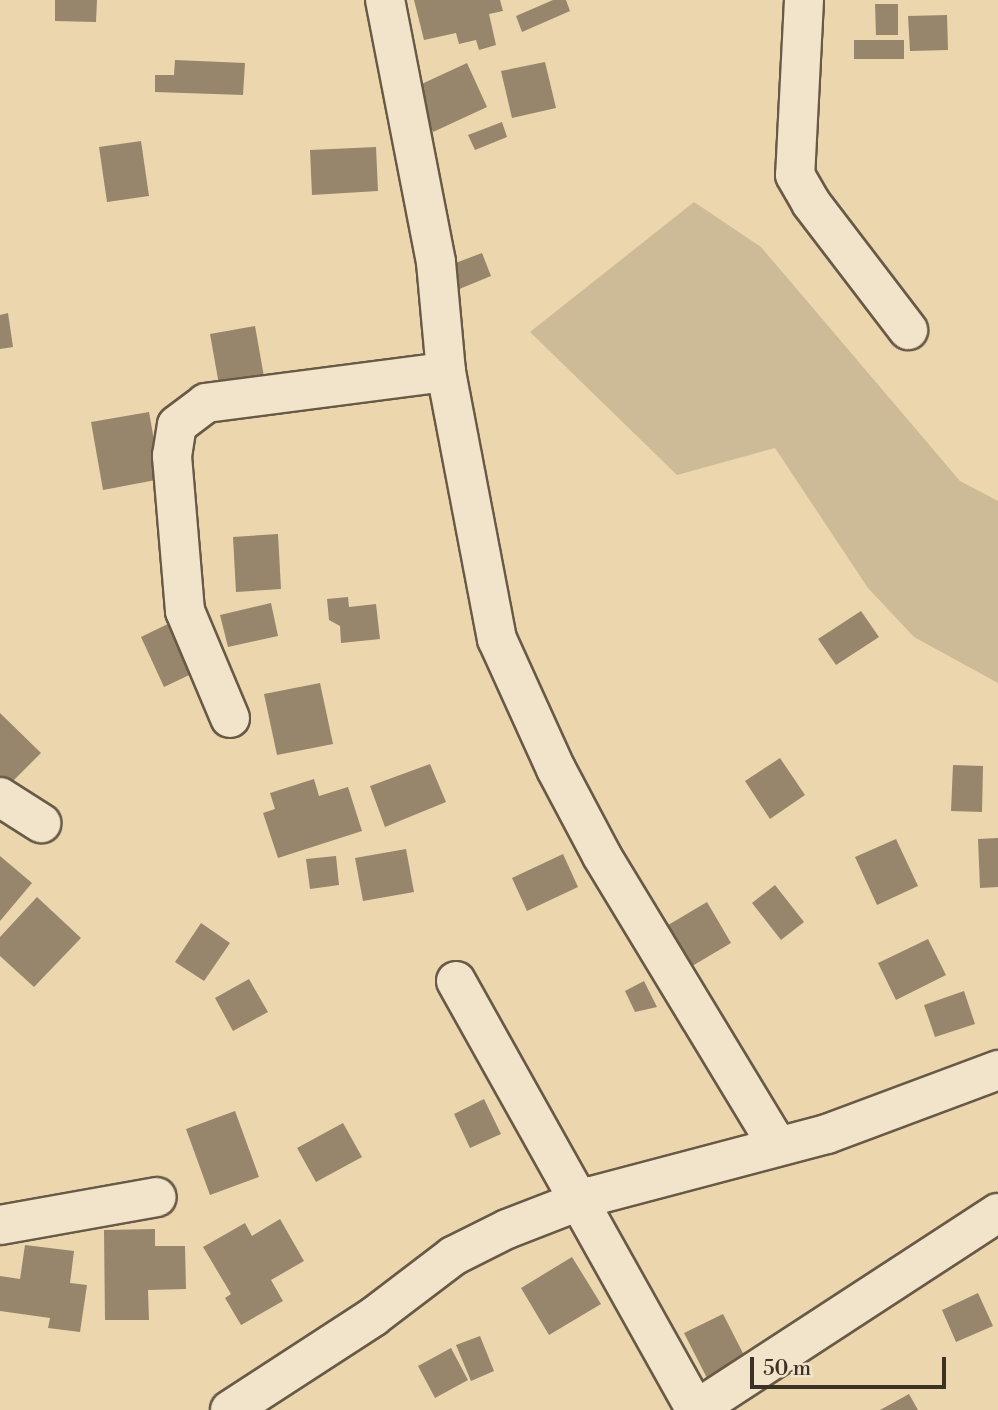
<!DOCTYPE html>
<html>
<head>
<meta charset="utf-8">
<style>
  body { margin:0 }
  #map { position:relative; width:998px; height:1410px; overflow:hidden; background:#ebd6ae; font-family:"Libre Bodoni",serif }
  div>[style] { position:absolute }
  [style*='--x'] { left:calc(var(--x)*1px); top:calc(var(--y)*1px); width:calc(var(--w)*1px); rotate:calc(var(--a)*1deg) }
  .green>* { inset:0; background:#cdba97 }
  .building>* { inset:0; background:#97866c }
  .roads { filter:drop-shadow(2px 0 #685a47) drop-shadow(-2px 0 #685a47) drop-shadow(0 2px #685a47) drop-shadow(0 -2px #685a47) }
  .minor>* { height:38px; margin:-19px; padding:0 19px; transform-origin:19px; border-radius:19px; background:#f2e4ca }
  span { translate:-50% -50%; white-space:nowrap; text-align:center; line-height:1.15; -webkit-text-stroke:6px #f2e4ca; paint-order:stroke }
  .scale { position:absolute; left:750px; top:1357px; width:196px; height:32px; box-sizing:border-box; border:4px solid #3d3025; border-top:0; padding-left:9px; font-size:21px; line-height:24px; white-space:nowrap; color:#3d3025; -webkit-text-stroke:5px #f2e4ca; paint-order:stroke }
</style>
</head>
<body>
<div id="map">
  <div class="green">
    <i style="clip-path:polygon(694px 202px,761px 247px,960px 481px,998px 501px,998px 683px,914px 637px,868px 588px,775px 448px,677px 475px,530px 332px)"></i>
  </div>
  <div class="building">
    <i style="clip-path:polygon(55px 0,97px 0,96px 22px,55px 21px)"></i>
    <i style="clip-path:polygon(414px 0,500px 0,503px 11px,489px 14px,496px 45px,479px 50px,476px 40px,459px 44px,456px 33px,424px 40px)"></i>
    <i style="clip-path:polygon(553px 0,566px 0,570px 11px,522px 32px,516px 16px)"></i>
    <i style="clip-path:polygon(875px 4px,898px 4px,898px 35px,876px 35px)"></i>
    <i style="clip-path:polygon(947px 15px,948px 50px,910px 51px,908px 16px)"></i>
    <i style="clip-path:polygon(854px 40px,904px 40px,904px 59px,854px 59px)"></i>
    <i style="clip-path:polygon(175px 60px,245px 63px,243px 95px,155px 92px,155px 75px,174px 75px)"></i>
    <i style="clip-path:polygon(545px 62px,556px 108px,512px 118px,501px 71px)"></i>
    <i style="clip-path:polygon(467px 63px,487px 107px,433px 132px,413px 88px)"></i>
    <i style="clip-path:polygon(502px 122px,507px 137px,475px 150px,468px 135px)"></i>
    <i style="clip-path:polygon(141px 141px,149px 196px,107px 202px,99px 147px)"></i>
    <i style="clip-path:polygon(376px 147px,378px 191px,312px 195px,310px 150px)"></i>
    <i style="clip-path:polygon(482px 253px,491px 276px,452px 292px,442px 268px)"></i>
    <i style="clip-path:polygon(8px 313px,13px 347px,0 349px,0 315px)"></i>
    <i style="clip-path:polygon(255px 326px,266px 388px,221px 396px,210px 334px)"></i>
    <i style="clip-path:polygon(149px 412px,161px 479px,103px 490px,91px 422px)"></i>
    <i style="clip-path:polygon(278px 534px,281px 589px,236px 592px,233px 537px)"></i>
    <i style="clip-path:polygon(348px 597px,349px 607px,376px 604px,380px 639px,341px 643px,340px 626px,329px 620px,327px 599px)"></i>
    <i style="clip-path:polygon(271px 603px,278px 636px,228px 647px,220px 615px)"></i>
    <i style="clip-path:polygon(861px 611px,879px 637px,836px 665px,818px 639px)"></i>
    <i style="clip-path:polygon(178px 619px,202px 669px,164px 687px,141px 637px)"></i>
    <i style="clip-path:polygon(320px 683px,333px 744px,277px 755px,264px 694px)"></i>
    <i style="clip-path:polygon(0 713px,41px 753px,0 794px)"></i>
    <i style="clip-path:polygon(780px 758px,805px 795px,770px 819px,745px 781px)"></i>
    <i style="clip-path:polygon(430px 764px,446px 802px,385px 827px,370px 786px)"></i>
    <i style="clip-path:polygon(953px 765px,983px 766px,982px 812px,951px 811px)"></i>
    <i style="clip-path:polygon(314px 779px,319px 796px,348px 787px,362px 831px,278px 858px,263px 813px,275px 809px,270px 793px)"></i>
    <i style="clip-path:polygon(998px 838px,998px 887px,980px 888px,978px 839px)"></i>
    <i style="clip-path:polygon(896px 839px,918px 886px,877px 905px,855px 857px)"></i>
    <i style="clip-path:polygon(406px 849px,414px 892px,363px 901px,355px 858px)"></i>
    <i style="clip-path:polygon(563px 854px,578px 887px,527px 911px,512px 878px)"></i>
    <i style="clip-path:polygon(0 856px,32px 883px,0 921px)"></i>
    <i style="clip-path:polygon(336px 856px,339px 885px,310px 889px,306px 859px)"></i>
    <i style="clip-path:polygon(775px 885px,804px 922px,781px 940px,752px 903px)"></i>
    <i style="clip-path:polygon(37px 897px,81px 938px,34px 987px,0 956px,0 937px)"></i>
    <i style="clip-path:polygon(707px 902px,731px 943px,677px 975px,653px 934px)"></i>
    <i style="clip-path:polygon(201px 923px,230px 943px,204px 981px,175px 962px)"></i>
    <i style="clip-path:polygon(928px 939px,946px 975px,896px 1000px,878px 963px)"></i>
    <i style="clip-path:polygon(249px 979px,268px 1012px,233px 1031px,215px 998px)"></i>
    <i style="clip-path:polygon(644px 981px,657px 1007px,635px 1012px,625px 991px)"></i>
    <i style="clip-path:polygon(964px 991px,975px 1024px,935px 1037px,924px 1005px)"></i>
    <i style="clip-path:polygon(484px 1099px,501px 1134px,470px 1148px,454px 1114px)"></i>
    <i style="clip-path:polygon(235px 1111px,259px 1177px,210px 1195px,186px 1129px)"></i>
    <i style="clip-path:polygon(343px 1123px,362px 1157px,316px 1182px,297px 1148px)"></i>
    <i style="clip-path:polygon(280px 1219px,304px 1261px,271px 1280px,283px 1301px,241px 1325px,225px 1298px,231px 1294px,203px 1247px,245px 1223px,252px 1236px)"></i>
    <i style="clip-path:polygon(155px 1229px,155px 1246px,185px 1246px,186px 1289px,148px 1290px,149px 1320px,105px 1320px,104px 1230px)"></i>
    <i style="clip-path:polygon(25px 1245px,74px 1251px,70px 1283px,87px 1285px,80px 1332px,48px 1328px,50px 1318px,0 1311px,0 1276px,20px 1279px)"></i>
    <i style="clip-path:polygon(572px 1257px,601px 1304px,549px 1335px,521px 1288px)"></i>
    <i style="clip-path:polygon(978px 1293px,993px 1326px,956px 1342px,942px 1310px)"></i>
    <i style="clip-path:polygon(723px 1314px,747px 1361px,708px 1380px,684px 1333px)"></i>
    <i style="clip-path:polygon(480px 1336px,494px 1371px,471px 1381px,456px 1345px)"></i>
    <i style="clip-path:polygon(451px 1348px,468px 1380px,435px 1398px,418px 1366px)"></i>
    <i style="clip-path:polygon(909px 1394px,918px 1410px,880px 1410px)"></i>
  </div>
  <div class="roads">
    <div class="minor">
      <i style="--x:804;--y:0;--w:175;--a:92.9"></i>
      <i style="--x:795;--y:175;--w:32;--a:60"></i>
      <i style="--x:811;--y:203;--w:160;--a:52.6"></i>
      <i style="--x:446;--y:372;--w:272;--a:79.2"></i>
      <i style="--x:497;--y:639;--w:143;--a:65.6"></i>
      <i style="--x:556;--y:769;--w:98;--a:62.1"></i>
      <i style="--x:602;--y:856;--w:338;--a:58.8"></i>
      <i style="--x:230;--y:718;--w:116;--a:-112.8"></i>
      <i style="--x:185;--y:611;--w:156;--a:-94.8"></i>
      <i style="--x:172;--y:456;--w:31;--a:-81"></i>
      <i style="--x:177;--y:425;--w:36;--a:-37"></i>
      <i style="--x:206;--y:403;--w:242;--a:-7.4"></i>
      <i style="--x:446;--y:372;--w:110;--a:-95.2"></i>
      <i style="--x:436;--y:262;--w:267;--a:-101"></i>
      <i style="--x:0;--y:797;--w:49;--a:32.4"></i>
      <i style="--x:456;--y:981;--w:492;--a:60.8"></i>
      <i style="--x:0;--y:1225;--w:159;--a:-10.1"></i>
      <i style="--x:697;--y:1409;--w:359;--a:-33.1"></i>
      <i style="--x:230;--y:1410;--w:171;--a:-33"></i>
      <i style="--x:373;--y:1317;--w:101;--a:-37.3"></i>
      <i style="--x:453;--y:1256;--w:60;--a:-26.6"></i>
      <i style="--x:507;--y:1229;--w:91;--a:-21.2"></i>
      <i style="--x:592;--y:1196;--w:243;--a:-14.8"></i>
      <i style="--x:827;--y:1134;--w:183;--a:-20.5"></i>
    </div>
  </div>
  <div class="scale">50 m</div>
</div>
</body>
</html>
